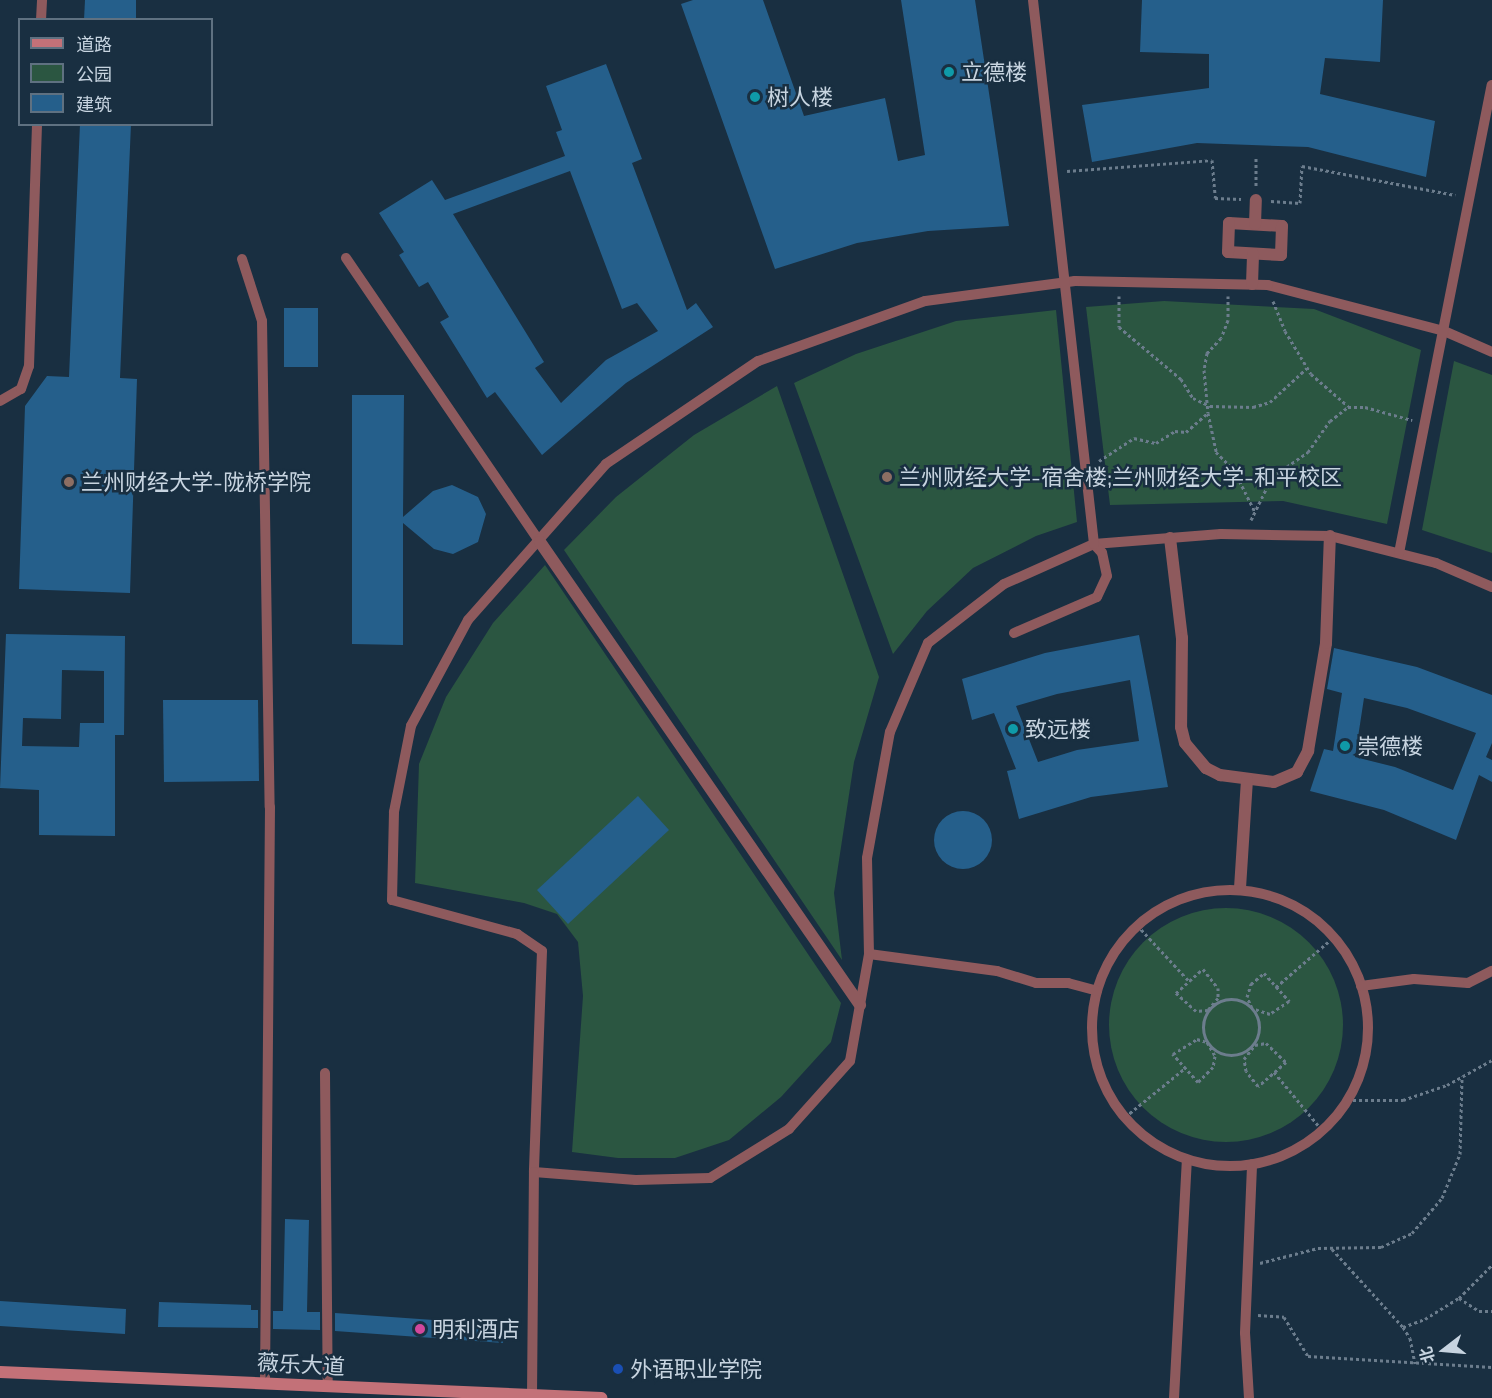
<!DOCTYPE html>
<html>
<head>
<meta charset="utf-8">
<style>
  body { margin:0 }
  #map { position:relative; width:1492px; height:1398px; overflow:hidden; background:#192f41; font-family:"Exo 2","Noto Sans SC",sans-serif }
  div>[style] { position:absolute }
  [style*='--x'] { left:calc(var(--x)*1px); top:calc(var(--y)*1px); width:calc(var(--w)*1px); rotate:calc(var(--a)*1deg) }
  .green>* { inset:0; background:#2b5641 }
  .round { border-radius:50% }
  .building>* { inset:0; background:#255f8b }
  .path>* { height:3px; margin-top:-1.5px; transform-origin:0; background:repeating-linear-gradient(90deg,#6c7d8d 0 3px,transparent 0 6px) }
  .path>.ring { margin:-1.5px; padding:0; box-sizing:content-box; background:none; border:3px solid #6c7d8d; border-radius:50% }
  .service>* { height:10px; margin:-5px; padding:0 5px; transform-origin:5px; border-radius:5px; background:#8e5a5d }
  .service>.ring { margin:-5px; padding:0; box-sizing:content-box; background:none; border:10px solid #8e5a5d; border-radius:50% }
  .pedestrian>* { height:12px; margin:-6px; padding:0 6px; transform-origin:6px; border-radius:6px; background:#8e5a5d }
  .secondary>* { height:12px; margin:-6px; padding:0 6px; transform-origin:6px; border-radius:6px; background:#c37178 }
  .dots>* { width:16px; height:16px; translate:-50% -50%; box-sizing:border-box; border:3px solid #192f41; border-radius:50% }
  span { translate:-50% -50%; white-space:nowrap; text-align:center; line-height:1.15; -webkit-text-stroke:5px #192f41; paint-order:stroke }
  .poi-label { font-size:22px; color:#c7d4e0 }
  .left { translate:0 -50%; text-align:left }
  .street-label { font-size:22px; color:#c7d4e0 }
  .legend { position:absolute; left:18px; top:18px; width:195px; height:108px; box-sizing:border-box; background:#192f41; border:2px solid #5f7181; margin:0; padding:8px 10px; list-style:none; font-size:18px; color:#c7d4e0 }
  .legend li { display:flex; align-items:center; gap:12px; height:30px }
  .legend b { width:30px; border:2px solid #5f7181 }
  .north { position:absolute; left:1414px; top:1320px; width:60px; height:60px; -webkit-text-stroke:4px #192f41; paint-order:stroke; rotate:254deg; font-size:16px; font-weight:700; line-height:24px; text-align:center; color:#c7d4e0 }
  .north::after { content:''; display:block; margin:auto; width:21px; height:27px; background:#c7d4e0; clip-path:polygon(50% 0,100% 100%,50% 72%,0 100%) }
</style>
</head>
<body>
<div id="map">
  <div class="green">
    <i style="clip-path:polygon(1164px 301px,1314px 309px,1421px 350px,1387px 524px,1283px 501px,1110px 505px,1086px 307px)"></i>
    <i style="clip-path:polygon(1056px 310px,1077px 522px,1036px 536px,973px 568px,927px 611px,893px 654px,794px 383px,856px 354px,956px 321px)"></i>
    <i style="clip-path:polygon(1454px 361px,1492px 375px,1492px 553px,1422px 530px)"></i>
    <i style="clip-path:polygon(777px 386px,879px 677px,854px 762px,834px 893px,842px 960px,564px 550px,616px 497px,694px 435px)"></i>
    <i style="clip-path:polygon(545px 565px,841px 1003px,831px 1042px,781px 1097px,729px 1140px,675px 1158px,618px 1158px,572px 1152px,583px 996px,578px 942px,557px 914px,524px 903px,415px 883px,419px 764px,446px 697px,493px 623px)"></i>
    <i class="round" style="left:1109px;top:908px;width:234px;height:234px"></i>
  </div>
  <div class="building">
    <i style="clip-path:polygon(85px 0,136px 0,136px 20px,84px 20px)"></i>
    <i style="clip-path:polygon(693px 0,763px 0,804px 116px,885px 98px,898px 161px,925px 155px,901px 0,975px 0,1009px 226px,928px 231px,857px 243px,775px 269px,681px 4px)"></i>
    <i style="clip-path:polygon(1142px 0,1383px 0,1380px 62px,1325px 58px,1320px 94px,1435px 121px,1426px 177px,1308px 147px,1197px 143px,1092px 162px,1082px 105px,1209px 88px,1209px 54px,1140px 52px)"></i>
    <i style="clip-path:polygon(evenodd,606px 64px,642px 159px,632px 163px,687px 310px,696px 303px,713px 327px,626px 383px,542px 455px,495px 392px,487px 398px,440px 322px,449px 317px,428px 282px,419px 287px,399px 255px,404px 252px,379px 213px,432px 180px,445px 200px,565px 156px,556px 132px,562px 130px,546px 86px,606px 64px,570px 171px,622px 309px,637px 303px,658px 331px,606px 360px,561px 403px,535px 368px,544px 362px,453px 214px,570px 171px)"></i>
    <i style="clip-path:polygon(80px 124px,131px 124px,120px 378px,137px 379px,130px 593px,19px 589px,25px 406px,47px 376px,69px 377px)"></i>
    <i style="clip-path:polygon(284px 308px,318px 308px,318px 367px,284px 367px)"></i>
    <i style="clip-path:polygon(352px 395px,404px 395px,403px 517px,433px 491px,452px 485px,478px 497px,486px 514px,478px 542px,453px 554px,434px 549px,403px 523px,403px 645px,352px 644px)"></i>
    <i style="clip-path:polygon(evenodd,6px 634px,125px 636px,124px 735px,115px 735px,115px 836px,39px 835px,39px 790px,0 788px,6px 634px,62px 670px,104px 671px,104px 723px,80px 723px,79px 747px,22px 746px,23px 718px,61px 719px,62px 670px)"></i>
    <i style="clip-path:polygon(evenodd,1139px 635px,1168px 787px,1091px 797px,1019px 819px,1007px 771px,1016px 769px,994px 713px,972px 720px,962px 679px,1045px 653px,1139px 635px,1130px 680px,1139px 741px,1077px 750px,1038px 762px,1016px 706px,1057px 694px,1130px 680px)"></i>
    <i style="clip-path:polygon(evenodd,1334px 648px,1417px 667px,1492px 695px,1492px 743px,1486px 757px,1492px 760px,1492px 782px,1479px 775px,1456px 840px,1384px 810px,1310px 791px,1324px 749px,1333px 751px,1342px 693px,1327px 689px,1334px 648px,1364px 698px,1407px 708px,1476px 733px,1453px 790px,1395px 767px,1355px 757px,1364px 698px)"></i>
    <i style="clip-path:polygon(163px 700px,258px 700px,259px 781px,164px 782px)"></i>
    <i style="clip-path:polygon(638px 796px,669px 830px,568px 924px,537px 890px)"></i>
    <i class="round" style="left:934px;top:811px;width:58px;height:58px"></i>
    <i style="clip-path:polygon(285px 1219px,309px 1220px,307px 1312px,320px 1312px,320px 1330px,273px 1329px,273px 1311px,283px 1311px)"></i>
    <i style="clip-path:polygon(0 1301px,126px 1309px,125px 1334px,0 1326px)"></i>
    <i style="clip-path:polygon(159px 1302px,251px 1305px,251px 1310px,258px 1310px,258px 1328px,158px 1327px)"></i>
    <i style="clip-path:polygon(335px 1313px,504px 1325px,503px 1343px,335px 1331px)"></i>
  </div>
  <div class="path">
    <i style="--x:1256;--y:158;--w:28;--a:90"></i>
    <i style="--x:1067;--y:171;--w:145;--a:-4.3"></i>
    <i style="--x:1212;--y:160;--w:38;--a:85"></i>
    <i style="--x:1215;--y:198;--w:26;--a:2"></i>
    <i style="--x:1271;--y:201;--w:29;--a:4"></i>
    <i style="--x:1300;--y:203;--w:37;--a:-87"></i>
    <i style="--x:1302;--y:166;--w:156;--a:10.7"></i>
    <i style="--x:1119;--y:296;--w:31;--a:90"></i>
    <i style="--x:1119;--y:327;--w:81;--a:40"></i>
    <i style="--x:1181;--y:379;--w:22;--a:58"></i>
    <i style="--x:1193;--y:398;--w:19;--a:25"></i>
    <i style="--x:1210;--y:406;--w:43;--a:1.3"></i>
    <i style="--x:1253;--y:407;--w:18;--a:-16"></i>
    <i style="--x:1270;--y:402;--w:50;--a:-42.6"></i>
    <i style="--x:1228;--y:296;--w:24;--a:90"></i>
    <i style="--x:1228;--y:320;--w:19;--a:111"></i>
    <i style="--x:1221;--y:338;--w:21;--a:133"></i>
    <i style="--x:1207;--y:353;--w:17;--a:100"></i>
    <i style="--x:1204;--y:370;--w:43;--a:84.7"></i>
    <i style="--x:1208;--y:413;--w:40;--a:78"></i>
    <i style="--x:1216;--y:452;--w:25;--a:45"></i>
    <i style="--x:1234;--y:470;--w:47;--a:63.4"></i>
    <i style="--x:1273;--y:301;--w:32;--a:68"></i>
    <i style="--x:1285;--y:331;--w:50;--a:58.8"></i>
    <i style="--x:1311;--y:374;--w:49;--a:40.9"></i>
    <i style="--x:1099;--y:461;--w:42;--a:-33.3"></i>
    <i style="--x:1134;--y:438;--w:23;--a:13"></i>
    <i style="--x:1156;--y:443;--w:22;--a:-32"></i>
    <i style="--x:1175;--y:431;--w:11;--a:5"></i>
    <i style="--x:1186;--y:432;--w:29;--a:-41"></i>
    <i style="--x:1251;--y:520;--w:48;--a:-64"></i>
    <i style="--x:1272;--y:477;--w:44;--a:-34.8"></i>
    <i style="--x:1308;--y:452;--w:38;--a:-55"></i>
    <i style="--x:1330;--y:421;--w:23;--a:-38"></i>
    <i style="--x:1348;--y:407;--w:17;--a:0"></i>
    <i style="--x:1365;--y:407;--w:49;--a:15.5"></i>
    <i style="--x:1137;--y:925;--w:76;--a:47.1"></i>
    <i style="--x:1203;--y:969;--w:24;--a:52"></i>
    <i style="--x:1218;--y:988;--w:10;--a:90"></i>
    <i style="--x:1218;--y:998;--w:16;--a:130"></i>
    <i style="--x:1208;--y:1010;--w:12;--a:175"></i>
    <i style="--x:1196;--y:1011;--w:27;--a:-138"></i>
    <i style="--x:1176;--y:993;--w:36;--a:-42"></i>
    <i style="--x:1264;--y:973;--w:38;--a:48"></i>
    <i style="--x:1289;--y:1001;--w:23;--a:146"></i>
    <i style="--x:1270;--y:1014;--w:19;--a:-162"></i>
    <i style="--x:1252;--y:1008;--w:12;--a:-114"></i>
    <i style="--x:1247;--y:997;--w:14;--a:-73"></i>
    <i style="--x:1251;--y:984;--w:17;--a:-40"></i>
    <i style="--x:1276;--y:987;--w:77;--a:-40.8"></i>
    <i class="ring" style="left:1203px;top:999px;width:53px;height:53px"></i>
    <i style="--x:1197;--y:1039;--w:10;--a:17"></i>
    <i style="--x:1207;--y:1042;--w:16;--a:60"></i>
    <i style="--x:1215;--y:1056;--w:11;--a:100"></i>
    <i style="--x:1213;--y:1067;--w:21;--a:135"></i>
    <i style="--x:1198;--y:1082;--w:38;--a:-132"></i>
    <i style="--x:1173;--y:1054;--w:28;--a:-32"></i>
    <i style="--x:1266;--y:1043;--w:28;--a:44"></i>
    <i style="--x:1286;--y:1062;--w:37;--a:139"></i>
    <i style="--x:1258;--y:1086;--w:19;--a:-129"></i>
    <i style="--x:1246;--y:1071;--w:12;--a:-99"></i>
    <i style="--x:1244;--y:1059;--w:18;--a:-52"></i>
    <i style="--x:1255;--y:1045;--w:11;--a:-10"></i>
    <i style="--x:1274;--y:1072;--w:75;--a:50.4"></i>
    <i style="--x:1347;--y:1100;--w:56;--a:0"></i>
    <i style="--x:1403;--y:1100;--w:46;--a:-18.8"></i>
    <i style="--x:1447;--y:1085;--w:51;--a:-29.1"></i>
    <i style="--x:1125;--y:1117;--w:77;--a:-39.2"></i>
    <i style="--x:1332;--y:1249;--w:105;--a:47.7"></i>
    <i style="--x:1403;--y:1327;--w:13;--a:58"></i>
    <i style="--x:1410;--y:1338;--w:26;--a:79"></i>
    <i style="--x:1260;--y:1263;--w:60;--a:-14.5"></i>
    <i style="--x:1318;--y:1248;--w:63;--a:-0.9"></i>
    <i style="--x:1381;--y:1247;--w:34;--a:-24"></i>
    <i style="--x:1412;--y:1233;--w:46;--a:-49.4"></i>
    <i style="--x:1442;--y:1198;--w:48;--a:-67.8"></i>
    <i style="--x:1460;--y:1154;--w:78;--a:-88.5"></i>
    <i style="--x:1459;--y:1298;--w:24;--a:33"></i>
    <i style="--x:1479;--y:1311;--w:13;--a:0"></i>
    <i style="--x:1258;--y:1315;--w:26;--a:4"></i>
    <i style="--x:1284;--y:1317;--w:46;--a:58.4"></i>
    <i style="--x:1308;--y:1356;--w:184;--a:3.4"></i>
    <i style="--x:1403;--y:1327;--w:23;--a:-20"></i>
    <i style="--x:1425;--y:1319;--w:40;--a:-32"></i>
    <i style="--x:1459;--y:1298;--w:47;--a:-45"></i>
  </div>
  <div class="service">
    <i style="--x:41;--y:20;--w:20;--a:-87"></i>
    <i style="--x:346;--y:258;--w:344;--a:55.7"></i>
    <i style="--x:242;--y:259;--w:65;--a:72.1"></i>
    <i style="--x:262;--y:321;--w:486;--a:89.1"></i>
    <i style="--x:270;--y:807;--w:577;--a:90.5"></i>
    <i style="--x:1492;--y:352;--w:52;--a:-156.4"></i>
    <i style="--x:1444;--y:331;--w:182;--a:-165.4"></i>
    <i style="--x:1268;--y:285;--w:193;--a:-178.8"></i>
    <i style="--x:1075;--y:281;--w:151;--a:172.4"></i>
    <i style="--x:925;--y:301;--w:177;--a:160.2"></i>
    <i style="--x:758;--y:361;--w:184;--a:145.9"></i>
    <i style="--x:606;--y:464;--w:208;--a:131.5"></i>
    <i style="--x:468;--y:620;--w:120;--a:118.3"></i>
    <i style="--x:411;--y:726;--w:88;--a:101.2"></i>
    <i style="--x:394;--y:812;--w:88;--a:91.3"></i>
    <i style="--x:392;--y:900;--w:130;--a:15.2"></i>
    <i style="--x:517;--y:934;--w:30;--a:34"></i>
    <i style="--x:542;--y:951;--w:221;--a:92.1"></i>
    <i style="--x:534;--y:1172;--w:102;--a:4.5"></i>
    <i style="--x:636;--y:1180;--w:74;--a:-1.5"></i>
    <i style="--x:710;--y:1178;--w:93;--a:-31.8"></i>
    <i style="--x:789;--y:1129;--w:91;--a:-48.1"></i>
    <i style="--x:850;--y:1061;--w:109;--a:-79.9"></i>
    <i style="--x:869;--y:954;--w:96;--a:-91.2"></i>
    <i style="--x:867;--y:858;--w:128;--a:-79.7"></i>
    <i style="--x:890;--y:732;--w:97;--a:-66.9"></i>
    <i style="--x:928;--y:643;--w:96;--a:-37.8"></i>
    <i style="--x:1004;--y:584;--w:98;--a:-24"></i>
    <i style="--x:1094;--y:544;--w:127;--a:-4.5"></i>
    <i style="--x:1221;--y:534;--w:109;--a:1.1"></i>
    <i style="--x:1330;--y:536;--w:109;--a:14.3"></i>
    <i style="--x:1436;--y:563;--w:61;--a:23.2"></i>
    <i style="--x:0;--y:401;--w:24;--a:-30"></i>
    <i style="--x:21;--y:389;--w:24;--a:-71"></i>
    <i style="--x:29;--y:366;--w:242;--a:-88.1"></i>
    <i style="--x:1399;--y:553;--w:477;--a:-78.8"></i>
    <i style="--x:1014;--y:633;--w:90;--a:-23.4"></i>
    <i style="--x:1097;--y:597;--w:23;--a:-65"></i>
    <i style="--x:1107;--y:576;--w:24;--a:-102"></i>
    <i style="--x:1102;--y:553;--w:12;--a:-132"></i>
    <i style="--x:1094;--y:544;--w:547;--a:-96.4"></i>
    <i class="ring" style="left:1092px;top:890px;width:266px;height:266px"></i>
    <i style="--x:869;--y:954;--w:129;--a:7.6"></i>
    <i style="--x:997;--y:971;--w:41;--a:17.1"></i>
    <i style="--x:1036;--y:983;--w:32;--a:0"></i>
    <i style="--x:1068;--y:983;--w:30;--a:15"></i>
    <i style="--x:1361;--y:986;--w:53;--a:-7.5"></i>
    <i style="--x:1414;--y:979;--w:54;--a:4.2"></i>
    <i style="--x:1468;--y:983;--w:27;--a:-27"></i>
    <i style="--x:325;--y:1073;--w:313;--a:89.5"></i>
    <i style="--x:532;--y:1395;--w:223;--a:-89.5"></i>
    <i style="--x:1174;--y:1398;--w:238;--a:-86.9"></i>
    <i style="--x:1249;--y:1398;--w:65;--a:-93.5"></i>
    <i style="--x:1245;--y:1333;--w:169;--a:-87.6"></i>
  </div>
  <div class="pedestrian">
    <i style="--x:1229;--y:223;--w:53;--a:3.2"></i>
    <i style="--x:1282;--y:226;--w:29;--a:92"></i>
    <i style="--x:1281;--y:255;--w:53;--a:-176.8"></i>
    <i style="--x:1228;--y:252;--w:29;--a:-88"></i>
    <i style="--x:1255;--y:224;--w:24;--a:-88"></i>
    <i style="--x:1252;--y:284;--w:30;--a:-88"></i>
    <i style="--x:1170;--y:538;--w:101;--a:83.2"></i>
    <i style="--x:1182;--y:638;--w:89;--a:90.6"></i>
    <i style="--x:1181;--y:727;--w:16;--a:76"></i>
    <i style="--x:1185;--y:743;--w:33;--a:50"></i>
    <i style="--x:1206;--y:768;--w:16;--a:27"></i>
    <i style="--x:1220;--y:775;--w:54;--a:7.4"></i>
    <i style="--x:1274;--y:782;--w:25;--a:-23"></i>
    <i style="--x:1297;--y:772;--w:24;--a:-62"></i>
    <i style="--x:1308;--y:751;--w:109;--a:-80.5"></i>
    <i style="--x:1326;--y:643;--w:107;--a:-87.9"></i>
    <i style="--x:540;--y:542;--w:563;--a:55.35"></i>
    <i style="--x:1240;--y:888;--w:109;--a:-86.3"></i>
  </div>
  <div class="secondary">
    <i style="--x:0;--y:1372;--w:602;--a:2.48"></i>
  </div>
  <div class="dots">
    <i style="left:949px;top:72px;background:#0f9aa8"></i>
    <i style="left:755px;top:97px;background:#0f9aa8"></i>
    <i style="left:887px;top:477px;background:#8d6e63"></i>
    <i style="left:69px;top:482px;background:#8d6e63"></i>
    <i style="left:1013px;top:729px;background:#0f9aa8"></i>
    <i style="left:1345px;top:746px;background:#0f9aa8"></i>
    <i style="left:420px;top:1329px;background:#d1479c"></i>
    <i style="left:618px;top:1369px;background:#1a4fb4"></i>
  </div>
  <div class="poi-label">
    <span class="left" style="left:961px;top:72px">立德楼</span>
    <span class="left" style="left:767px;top:97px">树人楼</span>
    <span class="left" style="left:899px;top:477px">兰州财经大学-宿舍楼;兰州财经大学-和平校区</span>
    <span class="left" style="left:81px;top:482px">兰州财经大学-陇桥学院</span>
    <span class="left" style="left:1025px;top:729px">致远楼</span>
    <span class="left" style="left:1357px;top:746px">崇德楼</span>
    <span class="left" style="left:432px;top:1329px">明利酒店</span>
    <span class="left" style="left:630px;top:1369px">外语职业学院</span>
  </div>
  <div class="street-label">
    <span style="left:301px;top:1364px;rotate:3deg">薇乐大道</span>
  </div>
  <ul class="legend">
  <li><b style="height:8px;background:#c37178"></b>道路</li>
  <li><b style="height:16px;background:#2b5641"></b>公园</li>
  <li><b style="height:16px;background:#255f8b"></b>建筑</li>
  </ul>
  <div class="north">北</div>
</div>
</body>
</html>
